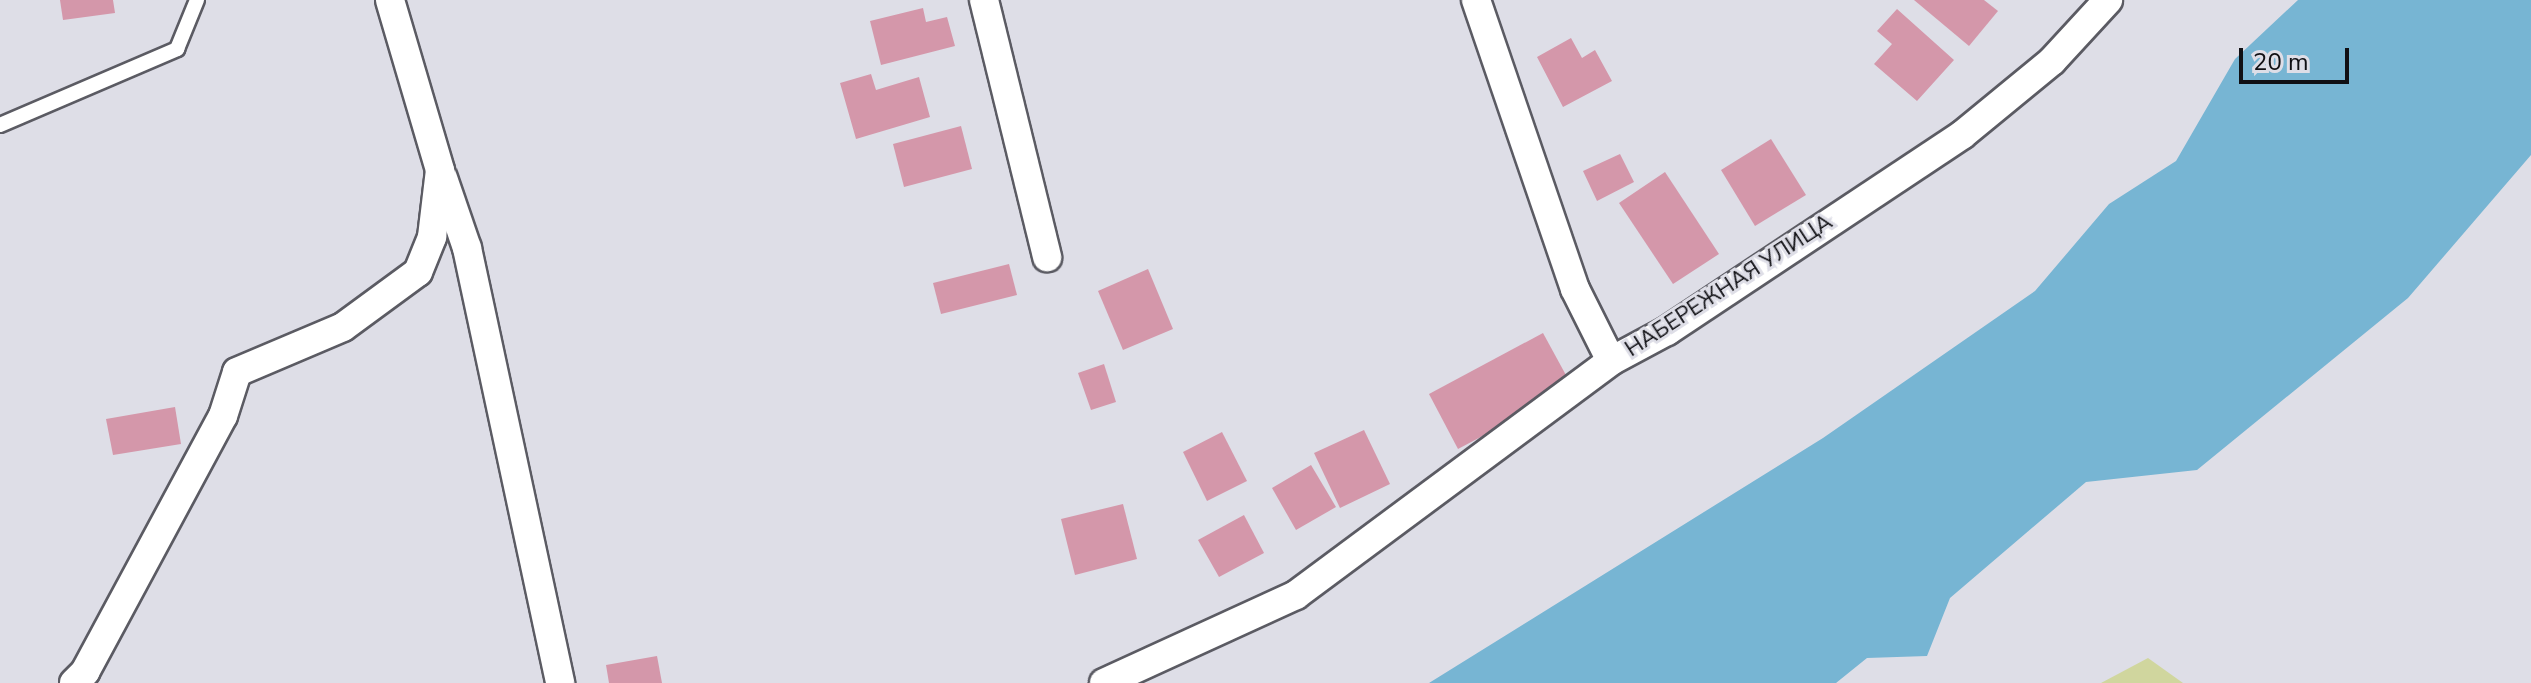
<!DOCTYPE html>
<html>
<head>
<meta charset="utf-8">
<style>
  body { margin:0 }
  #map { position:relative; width:2531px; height:683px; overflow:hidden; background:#dedee7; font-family:"Nunito Sans",sans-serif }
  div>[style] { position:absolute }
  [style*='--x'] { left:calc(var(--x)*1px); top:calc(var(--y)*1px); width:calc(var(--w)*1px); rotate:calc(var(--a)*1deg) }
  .green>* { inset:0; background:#d0d69e }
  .water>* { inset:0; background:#77b5d3 }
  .building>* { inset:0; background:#d497aa }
  .roads { filter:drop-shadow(2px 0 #5b5b63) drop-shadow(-2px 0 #5b5b63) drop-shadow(0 2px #5b5b63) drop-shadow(0 -2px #5b5b63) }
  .service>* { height:14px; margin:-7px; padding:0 7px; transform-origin:7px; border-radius:7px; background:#fff }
  .minor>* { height:28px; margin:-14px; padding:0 14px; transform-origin:14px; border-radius:14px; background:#fff }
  span { translate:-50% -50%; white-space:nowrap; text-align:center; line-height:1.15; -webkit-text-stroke:6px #dedee7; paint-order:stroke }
  .street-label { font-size:22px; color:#101014 }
  .scale { position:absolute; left:2239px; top:48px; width:110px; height:36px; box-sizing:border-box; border:4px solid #101014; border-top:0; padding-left:10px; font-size:24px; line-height:28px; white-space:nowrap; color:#101014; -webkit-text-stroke:6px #dedee7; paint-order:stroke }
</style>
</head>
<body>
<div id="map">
  <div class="green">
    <i style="clip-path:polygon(2148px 658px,2183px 683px,2101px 683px)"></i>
  </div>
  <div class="water">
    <i style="clip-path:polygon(2298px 0,2531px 0,2531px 155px,2408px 298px,2197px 470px,2086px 482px,1950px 598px,1927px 656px,1867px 658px,1836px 683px,1429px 683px,1823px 438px,2035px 291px,2109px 204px,2176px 161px,2235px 59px)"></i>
  </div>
  <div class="building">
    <i style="clip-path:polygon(60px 0,113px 0,115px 13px,63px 20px)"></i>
    <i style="clip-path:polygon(1914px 0,1984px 0,1998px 11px,1969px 46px)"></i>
    <i style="clip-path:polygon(923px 8px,926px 22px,947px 17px,955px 46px,881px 65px,870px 21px)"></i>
    <i style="clip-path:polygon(1897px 9px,1954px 60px,1917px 101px,1874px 64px,1892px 44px,1877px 31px)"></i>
    <i style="clip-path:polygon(1571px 38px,1582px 58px,1595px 50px,1612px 81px,1563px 107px,1537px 57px)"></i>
    <i style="clip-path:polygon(871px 74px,876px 90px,919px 77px,930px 117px,856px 139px,840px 83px)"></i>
    <i style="clip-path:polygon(961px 126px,972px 169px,904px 187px,893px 144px)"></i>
    <i style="clip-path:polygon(1771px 139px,1806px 195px,1755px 226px,1721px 170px)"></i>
    <i style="clip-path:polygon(1620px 154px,1634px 182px,1597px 201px,1583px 171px)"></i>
    <i style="clip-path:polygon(1665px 172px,1719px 254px,1673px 284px,1619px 203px)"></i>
    <i style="clip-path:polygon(1009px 264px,1017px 295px,941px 314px,933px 283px)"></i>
    <i style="clip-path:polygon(1148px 269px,1173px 329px,1123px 350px,1098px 291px)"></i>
    <i style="clip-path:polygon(1543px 333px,1573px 388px,1458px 449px,1429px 394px)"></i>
    <i style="clip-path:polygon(1104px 364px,1116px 402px,1091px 410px,1078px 373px)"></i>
    <i style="clip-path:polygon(175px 407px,181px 444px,113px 455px,106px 419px)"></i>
    <i style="clip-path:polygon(1364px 430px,1390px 484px,1340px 508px,1314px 453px)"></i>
    <i style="clip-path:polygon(1222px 432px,1247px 481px,1207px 501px,1183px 452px)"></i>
    <i style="clip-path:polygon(1311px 465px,1336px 507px,1296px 530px,1272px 488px)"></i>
    <i style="clip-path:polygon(1123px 504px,1137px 559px,1075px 575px,1061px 519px)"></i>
    <i style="clip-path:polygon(1244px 515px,1264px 553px,1219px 577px,1198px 540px)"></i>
    <i style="clip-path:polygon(657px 656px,662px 683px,609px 683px,606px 665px)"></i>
  </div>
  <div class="roads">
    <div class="service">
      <i style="--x:0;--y:125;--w:193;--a:-23.2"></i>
      <i style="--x:177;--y:49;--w:53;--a:-67.8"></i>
    </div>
    <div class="minor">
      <i style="--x:984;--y:0;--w:265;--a:76.2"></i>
      <i style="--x:1476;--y:0;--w:305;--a:71.1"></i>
      <i style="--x:1575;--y:289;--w:80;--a:63.4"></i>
      <i style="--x:1611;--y:361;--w:64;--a:-28.2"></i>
      <i style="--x:1667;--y:331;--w:354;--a:-33.6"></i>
      <i style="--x:1962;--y:135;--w:117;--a:-39.4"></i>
      <i style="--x:2052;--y:61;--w:83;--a:-47.4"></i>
      <i style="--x:443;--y:178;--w:74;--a:71.1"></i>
      <i style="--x:467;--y:248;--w:445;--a:77.9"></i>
      <i style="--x:74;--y:683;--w:16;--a:-45"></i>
      <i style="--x:85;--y:672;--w:291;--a:-61.7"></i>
      <i style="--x:223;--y:416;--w:46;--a:-72.3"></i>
      <i style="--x:237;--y:372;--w:115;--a:-23"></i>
      <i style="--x:343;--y:327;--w:93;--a:-36.3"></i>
      <i style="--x:418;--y:272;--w:38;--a:-68"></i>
      <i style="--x:432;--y:237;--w:67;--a:-83.2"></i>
      <i style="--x:440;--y:170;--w:177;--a:-106.4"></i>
      <i style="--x:1104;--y:683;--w:211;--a:-24.6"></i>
      <i style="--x:1296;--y:595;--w:392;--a:-36.6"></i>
    </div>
  </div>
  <div class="street-label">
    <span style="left:1729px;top:286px;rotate:-33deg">НАБЕРЕЖНАЯ УЛИЦА</span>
  </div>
  <div class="scale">20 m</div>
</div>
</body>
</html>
